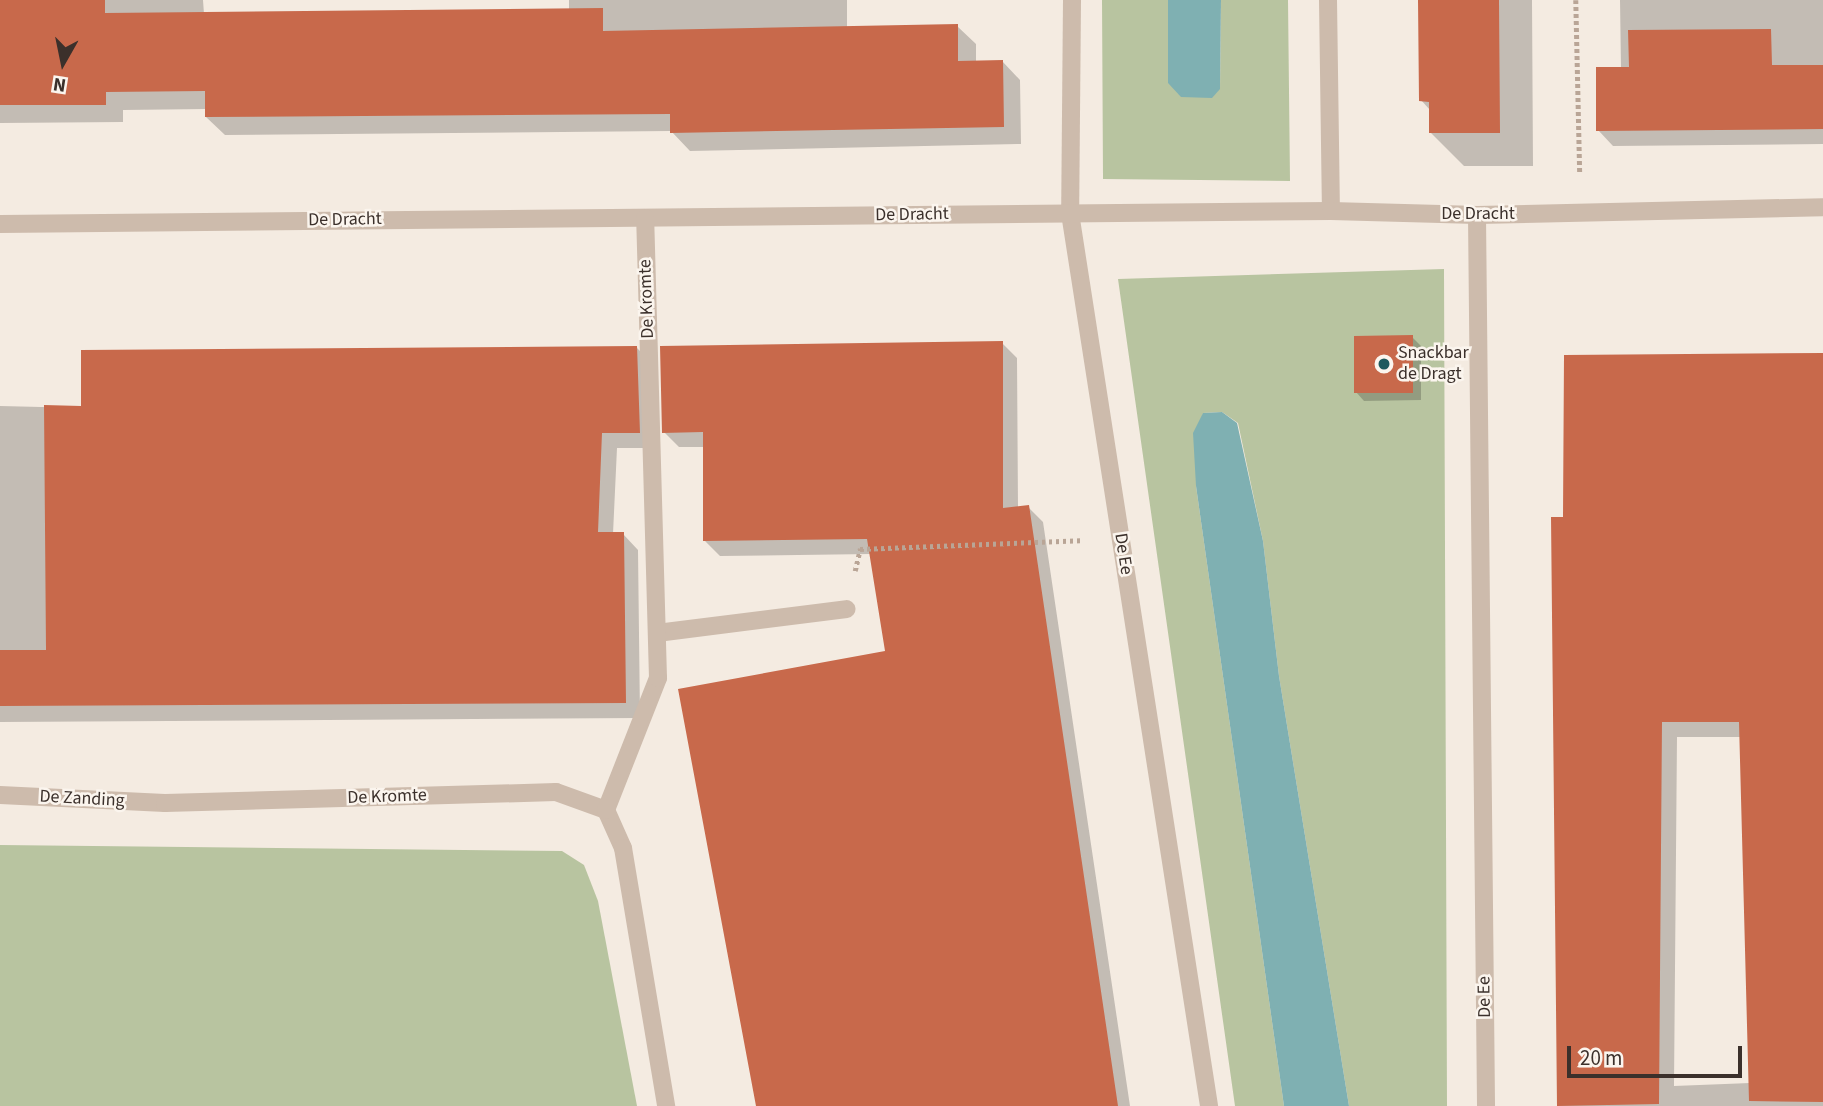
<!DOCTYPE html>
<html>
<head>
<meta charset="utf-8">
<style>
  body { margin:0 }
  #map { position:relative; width:1823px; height:1106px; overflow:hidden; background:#f4ebe1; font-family:"Source Sans 3",sans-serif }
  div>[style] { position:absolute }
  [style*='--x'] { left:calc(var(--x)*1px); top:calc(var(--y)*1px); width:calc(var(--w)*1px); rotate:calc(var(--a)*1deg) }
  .green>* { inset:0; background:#b8c4a0 }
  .water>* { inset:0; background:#7fb0b2 }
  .shadow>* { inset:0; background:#0003 }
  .building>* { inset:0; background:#c8694b }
  .path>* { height:4.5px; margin-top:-2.25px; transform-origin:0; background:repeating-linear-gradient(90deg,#b9a596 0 3.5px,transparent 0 7px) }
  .minor>* { height:18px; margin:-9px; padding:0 9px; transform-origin:9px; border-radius:9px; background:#cdbbac }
  .dots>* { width:19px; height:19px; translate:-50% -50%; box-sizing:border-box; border:4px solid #fbf5ee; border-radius:50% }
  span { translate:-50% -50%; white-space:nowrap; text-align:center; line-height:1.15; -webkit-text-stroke:5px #fbf5ee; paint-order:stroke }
  .street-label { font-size:18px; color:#3b302b }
  .poi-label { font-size:18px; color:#3b302b }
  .left { translate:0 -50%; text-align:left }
  .north { position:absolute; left:28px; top:28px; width:70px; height:70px; -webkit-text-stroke:5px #fbf5ee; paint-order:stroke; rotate:189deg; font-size:19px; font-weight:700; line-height:28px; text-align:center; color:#3b302b }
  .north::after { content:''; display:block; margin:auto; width:24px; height:32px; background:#3b302b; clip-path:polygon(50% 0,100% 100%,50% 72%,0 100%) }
  .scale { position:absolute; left:1567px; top:1046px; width:175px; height:32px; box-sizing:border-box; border:4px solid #3b302b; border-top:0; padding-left:9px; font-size:21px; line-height:24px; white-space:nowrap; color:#3b302b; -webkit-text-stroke:5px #fbf5ee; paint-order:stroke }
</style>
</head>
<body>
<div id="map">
  <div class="green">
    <i style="clip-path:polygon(1102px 0,1168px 0,1168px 83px,1220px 89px,1221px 0,1288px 0,1290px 181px,1103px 179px)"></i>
    <i style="clip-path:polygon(1444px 269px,1447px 1106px,1349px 1106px,1279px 676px,1263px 541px,1238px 423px,1222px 412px,1203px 413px,1196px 486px,1284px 1106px,1235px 1106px,1118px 279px)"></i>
    <i style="clip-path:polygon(0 845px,562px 851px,584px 865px,598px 901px,637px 1106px,0 1106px)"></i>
  </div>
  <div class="water">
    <i style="clip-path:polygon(1168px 0,1221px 0,1220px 89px,1212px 98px,1181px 97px,1168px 83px)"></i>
    <i style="clip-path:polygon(1222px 412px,1237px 423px,1263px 541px,1279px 676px,1349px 1106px,1284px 1106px,1196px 486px,1193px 433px,1203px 413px)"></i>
  </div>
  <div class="shadow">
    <i style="clip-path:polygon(0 0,203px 0,204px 14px,569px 18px,569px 0,847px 0,847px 27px,957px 26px,976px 44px,976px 62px,1002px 61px,1020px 80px,1021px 144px,690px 151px,671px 131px,225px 135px,206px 117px,206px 109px,123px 110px,123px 122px,0 123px)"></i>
    <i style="clip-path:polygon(1420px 0,1532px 0,1533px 166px,1464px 166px,1430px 132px,1430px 110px,1421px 100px)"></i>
    <i style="clip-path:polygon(1620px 0,1823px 0,1823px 144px,1613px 146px,1598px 130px,1621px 69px)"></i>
    <i style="clip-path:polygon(1412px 337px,1421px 346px,1421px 400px,1364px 401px,1356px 392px)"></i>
    <i style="clip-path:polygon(1002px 343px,1017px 358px,1018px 508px,1028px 507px,1043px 522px,1130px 1106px,758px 1106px,887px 652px,871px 554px,720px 556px,705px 541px,705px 447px,679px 447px,664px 432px)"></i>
    <i style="clip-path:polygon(637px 348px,652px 363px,655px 448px,617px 448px,613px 534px,623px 534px,638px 550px,640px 718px,0 722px,0 406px,83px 408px)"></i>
    <i style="clip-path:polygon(evenodd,1823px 356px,1823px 1106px,1559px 1106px,1553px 518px,1565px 518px,1823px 356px,1677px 737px,1742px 737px,1750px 1083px,1674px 1086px,1677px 737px)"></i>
  </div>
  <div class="building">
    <i style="clip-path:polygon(0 0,105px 0,105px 13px,603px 8px,603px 31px,958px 24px,958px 61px,1003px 60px,1004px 127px,670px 133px,670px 114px,205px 117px,205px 91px,106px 92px,106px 105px,0 105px)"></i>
    <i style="clip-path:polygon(1418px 0,1499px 0,1500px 133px,1429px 133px,1429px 102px,1419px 101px)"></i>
    <i style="clip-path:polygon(1771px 29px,1772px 65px,1823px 65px,1823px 129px,1596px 131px,1596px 67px,1629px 67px,1628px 30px)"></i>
    <i style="clip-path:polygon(1413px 335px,1413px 393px,1354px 393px,1354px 336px)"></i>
    <i style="clip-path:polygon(1003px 341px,1003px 508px,1029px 505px,1118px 1106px,756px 1106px,678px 689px,885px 651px,867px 539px,703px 541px,703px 432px,662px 433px,660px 346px)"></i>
    <i style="clip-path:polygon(637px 346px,640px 433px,602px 433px,598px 532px,624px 532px,626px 703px,0 706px,0 650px,46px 650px,44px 405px,81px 406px,81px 350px)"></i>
    <i style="clip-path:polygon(1823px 353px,1823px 1102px,1749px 1101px,1739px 722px,1662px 722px,1659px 1104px,1557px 1106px,1551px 517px,1563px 517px,1564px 355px)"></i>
  </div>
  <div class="path">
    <i style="--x:1576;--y:0;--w:174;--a:88.7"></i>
    <i style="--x:855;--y:571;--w:23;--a:-77"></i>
    <i style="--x:860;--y:549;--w:221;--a:-2.3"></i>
  </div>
  <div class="minor">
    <i style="--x:1072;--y:0;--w:213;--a:90.5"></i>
    <i style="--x:1070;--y:213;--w:904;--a:81.15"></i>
    <i style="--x:1328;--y:0;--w:211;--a:89.2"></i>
    <i style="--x:1477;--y:215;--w:891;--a:89.42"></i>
    <i style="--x:0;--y:224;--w:1331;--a:-0.56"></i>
    <i style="--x:1331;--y:211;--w:146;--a:1.6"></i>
    <i style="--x:1477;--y:215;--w:346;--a:-1.3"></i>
    <i style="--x:657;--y:633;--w:191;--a:-7.2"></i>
    <i style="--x:0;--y:795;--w:165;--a:2.8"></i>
    <i style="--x:165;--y:803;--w:391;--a:-1.6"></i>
    <i style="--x:556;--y:792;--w:53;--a:19.8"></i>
    <i style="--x:606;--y:810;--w:42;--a:65.9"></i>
    <i style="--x:623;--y:848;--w:262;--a:80.5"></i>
    <i style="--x:606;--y:810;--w:142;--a:-68.5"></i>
    <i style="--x:658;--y:678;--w:460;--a:-91.6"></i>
  </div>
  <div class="dots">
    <i style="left:1384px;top:364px;background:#1f5a5e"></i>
  </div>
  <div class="street-label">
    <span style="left:1478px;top:214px">De Dracht</span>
    <span style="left:912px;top:215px;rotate:-1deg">De Dracht</span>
    <span style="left:345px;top:220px;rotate:-1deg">De Dracht</span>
    <span style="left:647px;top:299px;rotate:-92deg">De Kromte</span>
    <span style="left:1123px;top:554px;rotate:81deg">De Ee</span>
    <span style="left:387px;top:797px;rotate:-2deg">De Kromte</span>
    <span style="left:82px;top:799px;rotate:3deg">De Zanding</span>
    <span style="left:1485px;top:997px;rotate:-91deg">De Ee</span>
  </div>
  <div class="poi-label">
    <span class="left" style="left:1398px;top:364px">Snackbar<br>de Dragt</span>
  </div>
  <div class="north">N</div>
  <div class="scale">20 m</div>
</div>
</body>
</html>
